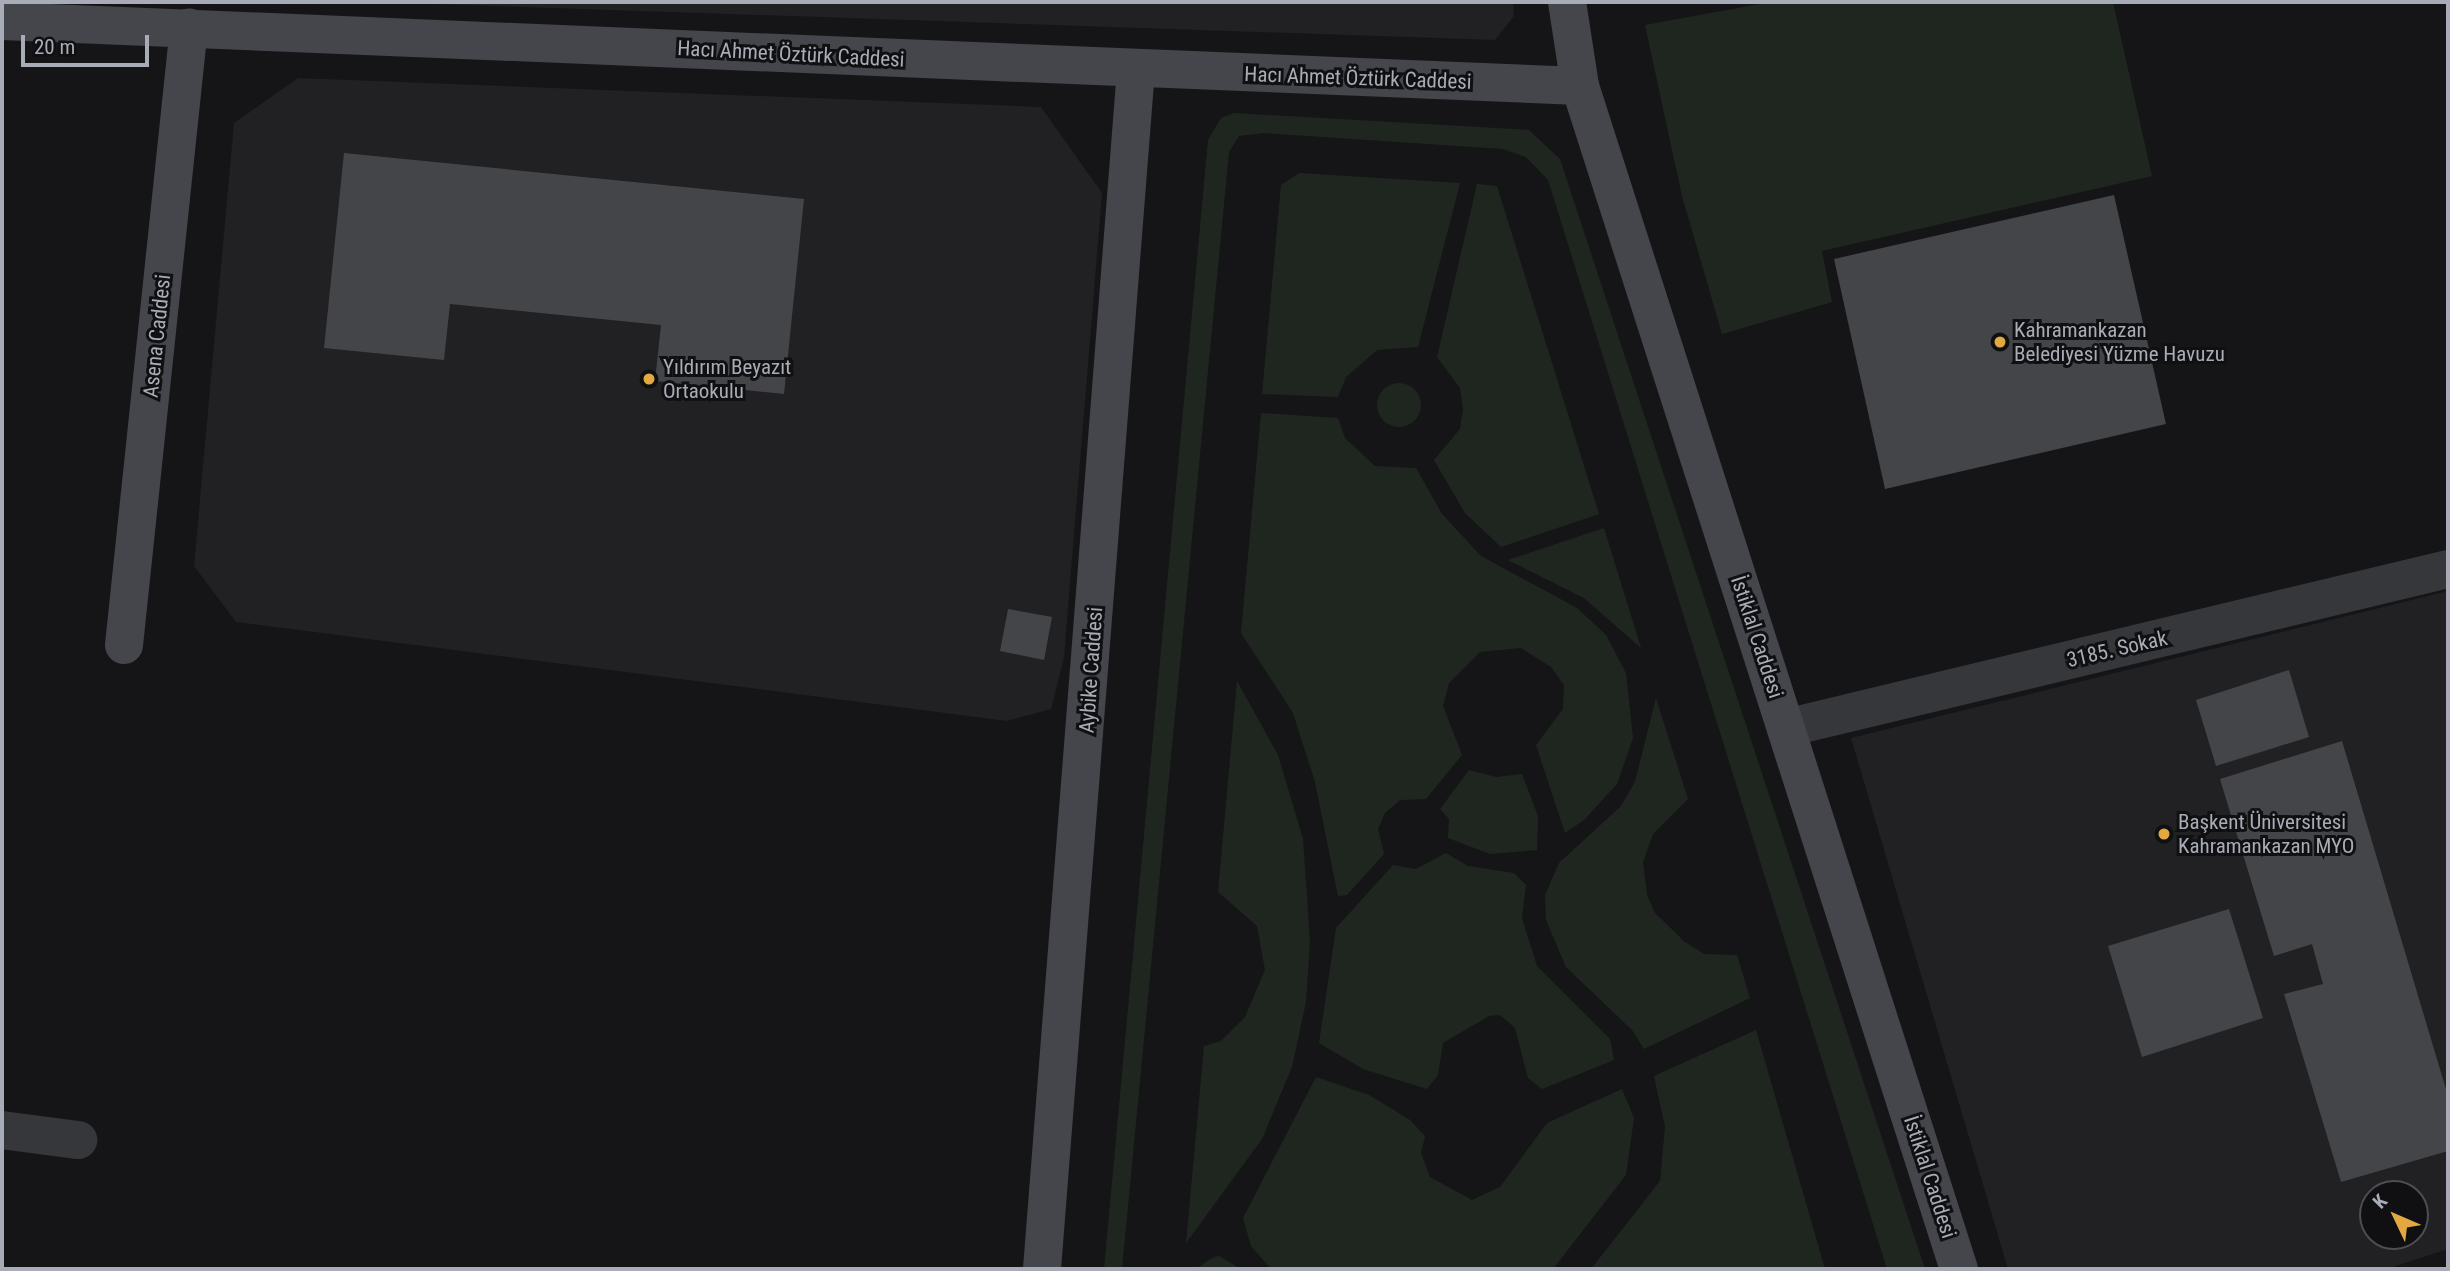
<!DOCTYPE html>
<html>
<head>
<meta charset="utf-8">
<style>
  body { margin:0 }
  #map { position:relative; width:2450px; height:1271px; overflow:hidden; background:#151517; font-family:"Roboto Condensed",sans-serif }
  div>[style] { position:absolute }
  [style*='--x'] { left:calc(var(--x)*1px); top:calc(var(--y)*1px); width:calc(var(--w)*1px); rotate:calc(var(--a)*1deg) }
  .built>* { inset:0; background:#212123 }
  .green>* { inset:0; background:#1f2620 }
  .round { border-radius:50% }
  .building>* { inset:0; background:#444549 }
  .street>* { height:38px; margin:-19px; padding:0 19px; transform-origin:19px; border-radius:19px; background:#36373b }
  .secondary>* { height:38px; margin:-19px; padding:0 19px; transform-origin:19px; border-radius:19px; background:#44464b }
  .dots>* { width:19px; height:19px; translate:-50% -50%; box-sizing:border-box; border:4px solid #101012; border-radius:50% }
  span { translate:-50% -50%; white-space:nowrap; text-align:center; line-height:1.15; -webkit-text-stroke:6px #101012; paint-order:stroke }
  .street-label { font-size:21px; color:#a8acb6 }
  .poi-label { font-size:21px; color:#a8acb6 }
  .left { translate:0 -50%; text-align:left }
  .frame { position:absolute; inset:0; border:4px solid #a8acb6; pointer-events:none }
  .north { position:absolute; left:2359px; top:1180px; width:70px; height:70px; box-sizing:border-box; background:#101012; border:2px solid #4d4e54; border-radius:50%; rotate:314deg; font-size:19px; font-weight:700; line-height:28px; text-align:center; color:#a8acb6 }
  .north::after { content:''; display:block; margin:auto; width:24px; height:32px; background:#e2a941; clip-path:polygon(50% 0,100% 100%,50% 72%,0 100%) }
  .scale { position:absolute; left:21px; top:35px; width:128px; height:32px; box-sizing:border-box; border:4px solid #a8acb6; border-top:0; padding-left:9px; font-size:21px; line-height:24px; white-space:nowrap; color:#a8acb6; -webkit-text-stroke:5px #101012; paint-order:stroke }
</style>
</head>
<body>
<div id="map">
  <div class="built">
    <i style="clip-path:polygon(378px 2px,1513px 2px,1514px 16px,1495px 40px)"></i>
    <i style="clip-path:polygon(298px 78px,1041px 107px,1102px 193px,1064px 657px,1051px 709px,1007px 721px,236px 622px,194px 566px,234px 123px)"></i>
    <i style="clip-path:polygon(evenodd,2448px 591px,2448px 1249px,2386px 1269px,2008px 1269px,1851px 738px,2448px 591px,2373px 1194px,2415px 1194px,2415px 1236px,2373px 1236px,2373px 1194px)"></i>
  </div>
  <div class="green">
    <i style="clip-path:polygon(1771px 2px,2113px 2px,2152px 176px,1822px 251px,1832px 302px,1722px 334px,1682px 196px,1645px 25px)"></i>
    <i style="clip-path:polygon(1234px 113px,1529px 130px,1560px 159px,1925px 1269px,1887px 1269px,1548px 180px,1526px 157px,1503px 149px,1264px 133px,1239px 136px,1229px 152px,1122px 1269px,1104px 1269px,1208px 140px,1221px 118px)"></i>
    <i style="clip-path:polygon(1299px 173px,1460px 183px,1418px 347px,1377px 350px,1346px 377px,1338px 397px,1262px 394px,1281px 185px)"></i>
    <i style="clip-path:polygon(1477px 184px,1497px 186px,1599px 514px,1501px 547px,1465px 513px,1434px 460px,1460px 429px,1463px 409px,1460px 388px,1437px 357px)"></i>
    <i class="round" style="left:1377px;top:383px;width:44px;height:44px"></i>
    <i style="clip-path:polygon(1261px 413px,1338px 418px,1345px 438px,1375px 466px,1416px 468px,1442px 514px,1481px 556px,1577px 608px,1606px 635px,1626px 673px,1633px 738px,1617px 784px,1584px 820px,1565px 833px,1536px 745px,1563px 709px,1564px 685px,1551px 667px,1521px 648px,1480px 652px,1449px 683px,1443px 706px,1462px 755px,1426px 799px,1400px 800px,1385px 813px,1378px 829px,1384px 854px,1347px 895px,1338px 896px,1315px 782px,1293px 713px,1241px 633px)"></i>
    <i style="clip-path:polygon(1604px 528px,1641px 648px,1584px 598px,1508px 560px)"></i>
    <i style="clip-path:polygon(1237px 681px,1278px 755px,1303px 839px,1310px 941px,1306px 1002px,1292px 1067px,1262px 1139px,1186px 1243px,1204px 1046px,1221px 1041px,1245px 1017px,1265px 970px,1257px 926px,1218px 892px)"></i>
    <i style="clip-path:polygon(1656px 698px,1688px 799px,1653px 834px,1643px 862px,1647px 895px,1655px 913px,1685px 942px,1704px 954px,1737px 955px,1750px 998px,1644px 1049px,1632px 1030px,1566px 967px,1546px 920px,1545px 895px,1559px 863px,1621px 806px,1635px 782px)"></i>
    <i style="clip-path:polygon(1469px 770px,1496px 777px,1522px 774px,1538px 816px,1537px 850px,1490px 854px,1448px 838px,1449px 819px,1440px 809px)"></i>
    <i style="clip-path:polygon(1446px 853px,1468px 866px,1514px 873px,1526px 885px,1522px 918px,1537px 966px,1610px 1039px,1614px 1060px,1542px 1089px,1528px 1078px,1515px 1028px,1500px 1015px,1489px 1016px,1443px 1043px,1438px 1075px,1427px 1089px,1363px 1069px,1319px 1043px,1336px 928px,1393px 865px,1416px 869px)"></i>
    <i style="clip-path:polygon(1756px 1030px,1825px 1269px,1591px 1269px,1660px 1181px,1665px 1127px,1654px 1076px)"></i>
    <i style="clip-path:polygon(1316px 1077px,1369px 1095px,1410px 1120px,1425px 1136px,1421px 1153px,1430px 1177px,1472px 1200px,1500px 1187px,1547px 1123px,1622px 1089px,1634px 1118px,1626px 1175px,1553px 1269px,1271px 1269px,1251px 1246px,1243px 1218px)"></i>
    <i style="clip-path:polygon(1219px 1256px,1241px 1269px,1196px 1269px,1210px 1259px)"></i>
  </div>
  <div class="building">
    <i style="clip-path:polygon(344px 153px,804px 199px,784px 394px,655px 381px,661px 325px,450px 304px,444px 360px,324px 348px)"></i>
    <i style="clip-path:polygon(2114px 195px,2166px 424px,1885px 489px,1834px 259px)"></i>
    <i style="clip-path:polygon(1008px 609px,1052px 617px,1044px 660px,1000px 651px)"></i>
    <i style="clip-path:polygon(2289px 670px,2309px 737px,2216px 766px,2196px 700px)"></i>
    <i style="clip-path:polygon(2342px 741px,2448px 1096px,2448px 1151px,2341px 1182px,2284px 994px,2323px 984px,2312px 944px,2274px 956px,2220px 779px)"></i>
    <i style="clip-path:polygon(2229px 909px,2263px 1018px,2142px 1057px,2108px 946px)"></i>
  </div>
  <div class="street">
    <i style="--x:1786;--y:728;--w:681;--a:-13.51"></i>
    <i style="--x:2;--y:1130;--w:77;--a:7.5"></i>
  </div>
  <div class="secondary">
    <i style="--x:1567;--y:2;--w:85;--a:81.2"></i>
    <i style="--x:1580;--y:86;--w:1242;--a:72.24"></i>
    <i style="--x:2;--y:21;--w:1579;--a:2.36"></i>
    <i style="--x:124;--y:645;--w:621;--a:-84"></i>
    <i style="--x:1042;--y:1269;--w:1203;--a:-85.52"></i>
  </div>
  <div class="dots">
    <i style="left:2000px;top:342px;background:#e2a941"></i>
    <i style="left:649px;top:379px;background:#e2a941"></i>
    <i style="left:2164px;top:834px;background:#e2a941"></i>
  </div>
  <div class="street-label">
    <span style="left:791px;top:54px;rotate:3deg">Hacı Ahmet Öztürk Caddesi</span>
    <span style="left:1358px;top:78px;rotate:2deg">Hacı Ahmet Öztürk Caddesi</span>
    <span style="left:157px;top:336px;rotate:-84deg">Asena Caddesi</span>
    <span style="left:1757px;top:637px;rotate:72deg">İstiklal Caddesi</span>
    <span style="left:2117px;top:649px;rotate:-13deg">3185. Sokak</span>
    <span style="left:1091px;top:670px;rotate:-86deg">Aybike Caddesi</span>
    <span style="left:1930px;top:1177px;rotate:72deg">İstiklal Caddesi</span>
  </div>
  <div class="poi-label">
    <span class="left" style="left:2014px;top:342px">Kahramankazan<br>Belediyesi Yüzme Havuzu</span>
    <span class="left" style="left:663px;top:379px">Yıldırım Beyazıt<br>Ortaokulu</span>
    <span class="left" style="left:2178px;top:834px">Başkent Üniversitesi<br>Kahramankazan MYO</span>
  </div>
  <div class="frame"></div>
  <div class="north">K</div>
  <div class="scale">20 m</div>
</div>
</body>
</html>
